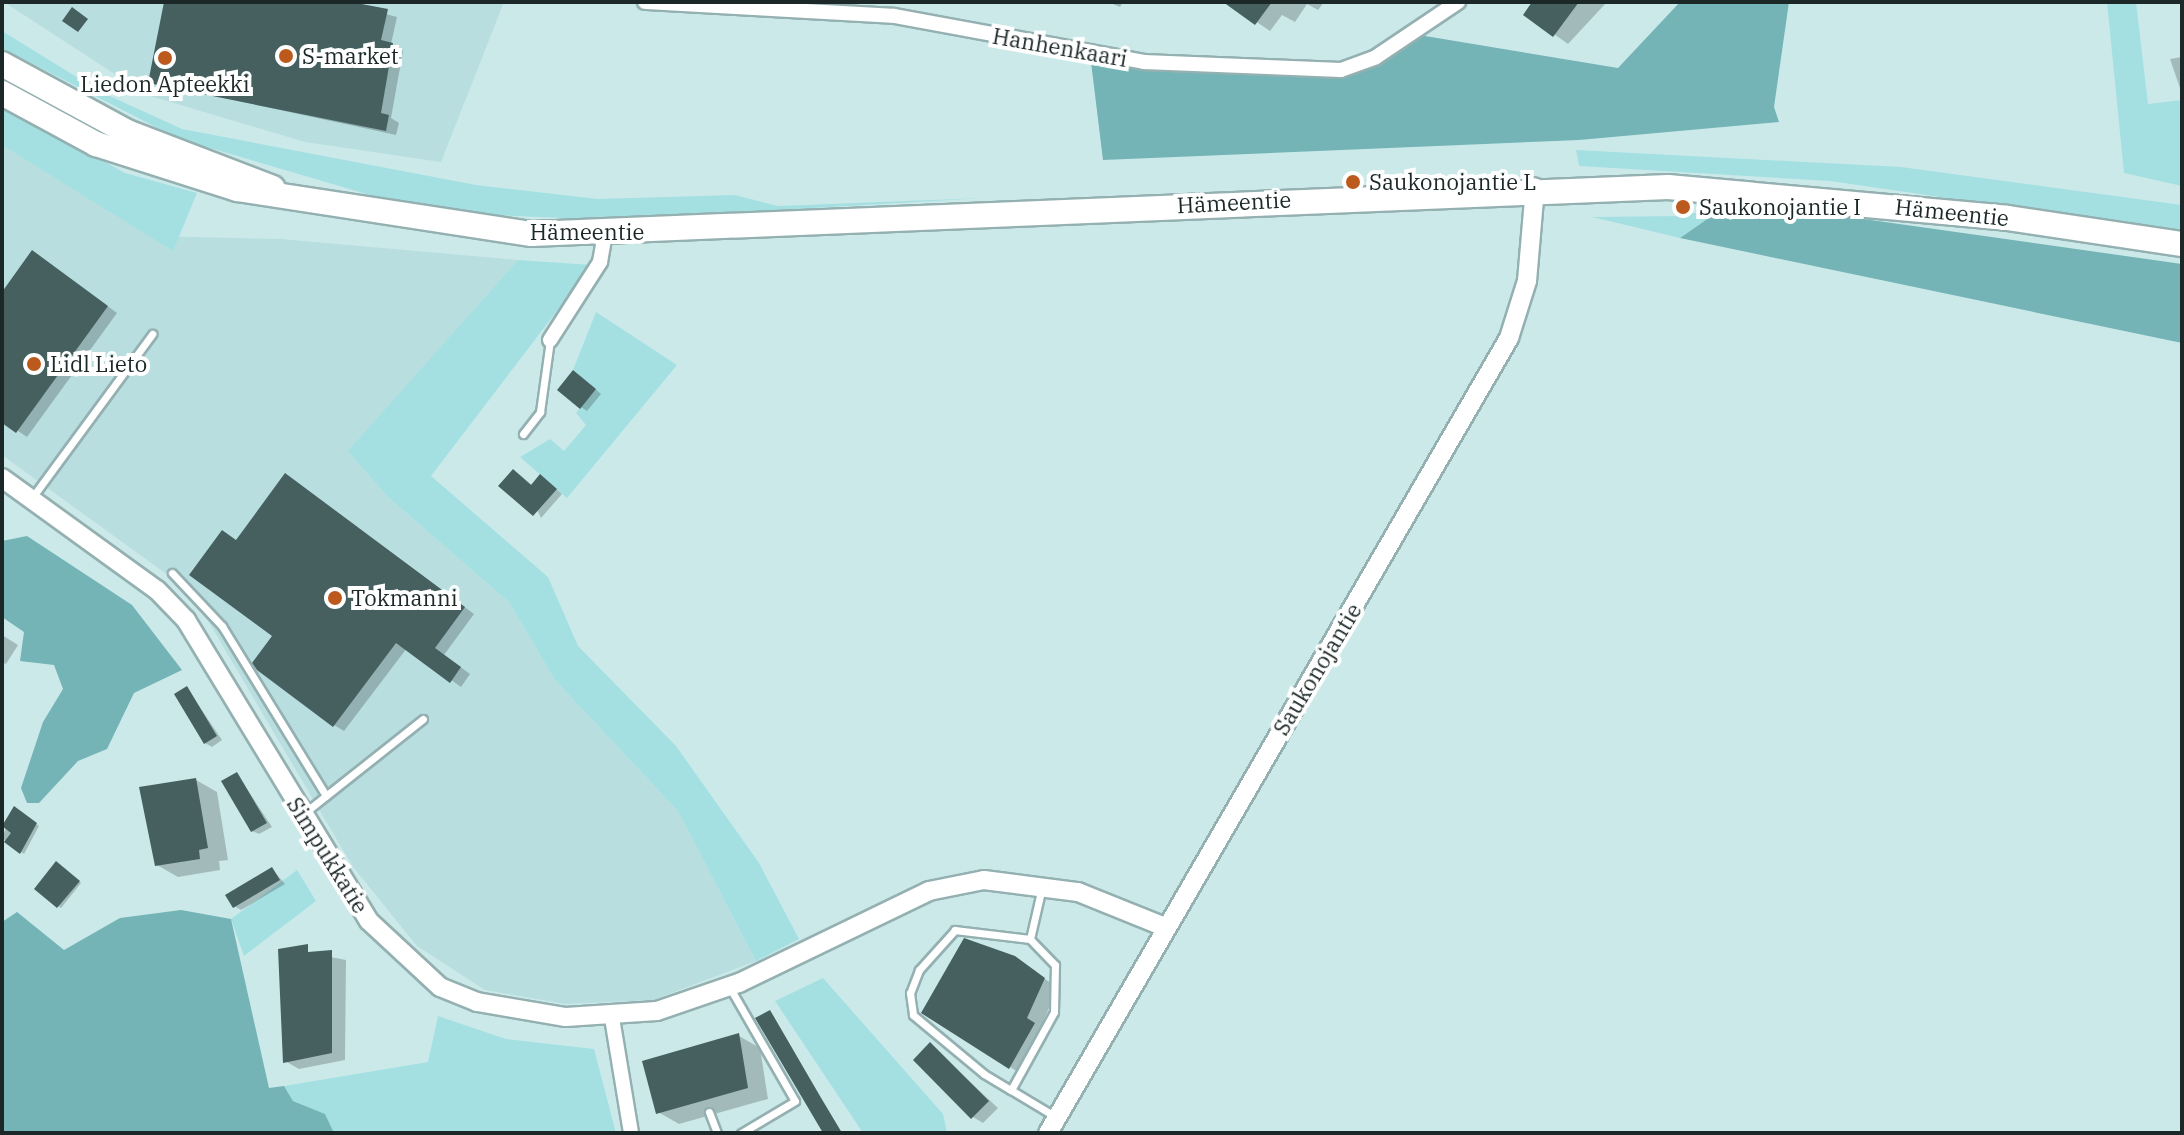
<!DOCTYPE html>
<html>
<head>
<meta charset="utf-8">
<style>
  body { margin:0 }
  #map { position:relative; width:2184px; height:1135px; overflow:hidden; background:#cce9ea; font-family:"IBM Plex Serif",serif }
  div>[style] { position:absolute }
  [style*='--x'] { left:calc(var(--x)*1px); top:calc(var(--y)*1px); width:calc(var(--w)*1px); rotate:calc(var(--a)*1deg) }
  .built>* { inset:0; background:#b8dedf }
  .green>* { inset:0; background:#a4e0e2 }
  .forest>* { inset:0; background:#74b4b6 }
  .shadow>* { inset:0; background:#0003 }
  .building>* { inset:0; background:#466060 }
  .roads { filter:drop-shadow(2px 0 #94b0b1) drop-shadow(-2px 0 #94b0b1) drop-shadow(0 2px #94b0b1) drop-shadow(0 -2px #94b0b1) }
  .service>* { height:7px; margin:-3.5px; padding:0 3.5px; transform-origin:3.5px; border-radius:3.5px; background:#fff }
  .minor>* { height:14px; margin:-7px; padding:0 7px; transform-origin:7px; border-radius:7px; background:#fff }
  .tertiary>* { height:18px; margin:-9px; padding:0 9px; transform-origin:9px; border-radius:9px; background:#fff }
  .trunk>* { height:24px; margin:-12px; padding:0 12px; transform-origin:12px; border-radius:12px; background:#fff }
  .dots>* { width:22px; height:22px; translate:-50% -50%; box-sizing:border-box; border:4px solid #fff; border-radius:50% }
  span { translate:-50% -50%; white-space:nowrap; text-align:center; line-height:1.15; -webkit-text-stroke:8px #fff; paint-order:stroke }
  .street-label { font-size:22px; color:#1c2727 }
  .poi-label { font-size:22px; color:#1c2727 }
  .left { translate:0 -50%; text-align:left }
  .frame { position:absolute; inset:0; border:4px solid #1c2727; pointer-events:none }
</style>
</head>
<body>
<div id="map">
  <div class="built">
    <i style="clip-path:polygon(4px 2px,504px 2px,441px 162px,305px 142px,147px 95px)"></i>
    <i style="clip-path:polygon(2px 145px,151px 236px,281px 239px,518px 260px,349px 451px,389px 498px,509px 602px,555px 680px,678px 811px,756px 961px,653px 1000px,565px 1004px,485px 990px,417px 946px,353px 867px,201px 609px,172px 578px,2px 455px)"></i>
  </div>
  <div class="green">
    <i style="clip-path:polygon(2107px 2px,2136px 2px,2148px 104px,2182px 100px,2182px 186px,2124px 173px)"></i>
    <i style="clip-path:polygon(2px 31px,101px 92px,182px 129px,476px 185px,598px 199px,735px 195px,778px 206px,984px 198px,611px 220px,468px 214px,370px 195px,179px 139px,2px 48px)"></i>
    <i style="clip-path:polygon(2px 105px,125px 173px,197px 193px,173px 251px,2px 145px)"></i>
    <i style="clip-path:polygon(1576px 150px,1901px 167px,2182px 205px,2182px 232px,1830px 181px,1579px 166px)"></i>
    <i style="clip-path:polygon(1726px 206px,1680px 238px,1592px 217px,1681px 216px)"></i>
    <i style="clip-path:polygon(518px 260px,592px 265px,431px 476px,548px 577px,578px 646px,676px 746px,759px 863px,799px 939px,756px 961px,678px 811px,555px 680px,509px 602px,389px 498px,348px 451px)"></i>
    <i style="clip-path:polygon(596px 312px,677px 365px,567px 498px,520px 457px,550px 439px,564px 451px,586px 425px,576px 413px,596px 389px,573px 370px)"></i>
    <i style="clip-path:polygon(297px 870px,316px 901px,244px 956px,231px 919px)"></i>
    <i style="clip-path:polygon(823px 978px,943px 1114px,947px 1133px,863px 1133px,775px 1001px)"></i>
    <i style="clip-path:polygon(438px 1016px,506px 1039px,594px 1049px,616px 1133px,334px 1133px,325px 1114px,293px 1101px,284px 1086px,428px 1062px)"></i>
  </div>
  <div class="forest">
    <i style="clip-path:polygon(1680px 2px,1789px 2px,1774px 107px,1779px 122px,1579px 140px,1103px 160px,1090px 54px,1341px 70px,1413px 34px,1618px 68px)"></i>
    <i style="clip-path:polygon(1726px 206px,1814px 212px,2182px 264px,2182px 343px,1680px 238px)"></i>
    <i style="clip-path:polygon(27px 536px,132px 605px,182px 670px,134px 693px,107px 749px,78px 761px,39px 803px,27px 803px,21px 788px,43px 722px,63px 689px,54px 665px,20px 661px,24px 632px,2px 617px,2px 541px)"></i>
    <i style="clip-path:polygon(181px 910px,231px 919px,269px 1088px,284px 1086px,293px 1101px,325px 1114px,334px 1133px,2px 1133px,2px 922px,17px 912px,64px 950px,120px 918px)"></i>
  </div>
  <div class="shadow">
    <i style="clip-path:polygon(166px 2px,341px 2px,397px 17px,391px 44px,403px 51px,391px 118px,399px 123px,396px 135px,150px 82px)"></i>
    <i style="clip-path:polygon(1108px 2px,1123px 2px,1120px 7px)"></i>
    <i style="clip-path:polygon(1227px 2px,1324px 2px,1318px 10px,1307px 4px,1295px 22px,1282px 15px,1270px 31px)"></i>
    <i style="clip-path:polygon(1538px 2px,1607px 2px,1568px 44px,1526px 14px)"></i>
    <i style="clip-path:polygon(2182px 57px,2182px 88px,2180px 88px,2170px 59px)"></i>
    <i style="clip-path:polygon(43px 259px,117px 313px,27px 437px,2px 420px,2px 298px)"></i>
    <i style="clip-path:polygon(580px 376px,601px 394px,587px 411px,581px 407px)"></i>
    <i style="clip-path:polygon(520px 475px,533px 486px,547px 481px,562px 494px,541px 518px)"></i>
    <i style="clip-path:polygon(296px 482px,474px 614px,444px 655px,470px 674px,461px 687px,407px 648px,344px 731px,334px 725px,275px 636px,237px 542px)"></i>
    <i style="clip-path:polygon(2px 635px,18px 645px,6px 664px,2px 662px)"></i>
    <i style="clip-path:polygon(187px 688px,222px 740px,212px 747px,205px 743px)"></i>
    <i style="clip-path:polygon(237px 774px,272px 827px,259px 834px,252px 831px)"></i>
    <i style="clip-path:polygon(196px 780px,217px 792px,228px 860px,219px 861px,220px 870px,178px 877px,157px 865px)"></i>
    <i style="clip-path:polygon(14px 808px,39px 826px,24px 854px,2px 838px)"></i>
    <i style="clip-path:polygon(56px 864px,81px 883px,61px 908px,36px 889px)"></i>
    <i style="clip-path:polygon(272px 869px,285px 884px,241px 910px,234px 906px)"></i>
    <i style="clip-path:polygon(284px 948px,346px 960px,345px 1060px,299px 1069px,285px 1061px)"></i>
    <i style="clip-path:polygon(1015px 958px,1058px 988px,1040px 1028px,1048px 1033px,1023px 1075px,1010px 1067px)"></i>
    <i style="clip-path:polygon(772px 1014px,842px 1133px,825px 1133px)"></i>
    <i style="clip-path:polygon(739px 1036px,760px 1048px,768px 1099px,679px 1124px,658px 1112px)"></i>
    <i style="clip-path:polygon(930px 1045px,998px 1108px,983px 1123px,973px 1117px)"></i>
  </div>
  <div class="building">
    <i style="clip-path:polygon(164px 2px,351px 2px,388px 9px,381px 40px,393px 43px,381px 113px,389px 115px,386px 131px,148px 83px)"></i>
    <i style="clip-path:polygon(1223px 2px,1272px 2px,1255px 25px)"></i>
    <i style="clip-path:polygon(1532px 2px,1579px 2px,1553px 37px,1523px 15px)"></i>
    <i style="clip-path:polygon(72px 7px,88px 19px,78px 32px,62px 21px)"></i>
    <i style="clip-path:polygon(32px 250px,108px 306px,16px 433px,2px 423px,2px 292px)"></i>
    <i style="clip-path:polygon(573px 370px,596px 389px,580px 409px,557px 390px)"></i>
    <i style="clip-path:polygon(513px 469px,531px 485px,540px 474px,557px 489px,533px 516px,498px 486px)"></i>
    <i style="clip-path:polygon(285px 473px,465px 607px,435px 648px,461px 667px,450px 683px,396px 643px,333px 727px,257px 670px,252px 663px,272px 636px,189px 575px,222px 530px,236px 540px)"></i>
    <i style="clip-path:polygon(187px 686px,217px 736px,204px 744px,174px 694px)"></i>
    <i style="clip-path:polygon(237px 772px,267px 823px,251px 832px,221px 781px)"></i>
    <i style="clip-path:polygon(196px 778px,208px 848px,199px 850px,200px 859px,155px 866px,139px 787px)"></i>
    <i style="clip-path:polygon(14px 806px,37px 823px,20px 854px,4px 842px,11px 833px,2px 826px)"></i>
    <i style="clip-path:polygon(56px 861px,80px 881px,57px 908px,34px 889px)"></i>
    <i style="clip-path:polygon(272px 867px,280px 880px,233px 908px,225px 895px)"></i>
    <i style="clip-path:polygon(964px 938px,1015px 956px,1045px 978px,1027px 1018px,1035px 1023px,1009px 1069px,921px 1013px)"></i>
    <i style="clip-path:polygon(308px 944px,308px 952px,332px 950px,332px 1053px,283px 1063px,278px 949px)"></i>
    <i style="clip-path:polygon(770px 1010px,821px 1098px,842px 1133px,823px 1133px,755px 1018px)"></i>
    <i style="clip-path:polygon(739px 1033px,748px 1088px,656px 1114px,642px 1061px)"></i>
    <i style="clip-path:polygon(930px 1042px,989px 1101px,971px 1119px,913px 1060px)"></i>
  </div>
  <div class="roads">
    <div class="service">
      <i style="--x:523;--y:434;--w:28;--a:-52"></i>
      <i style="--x:540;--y:412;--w:73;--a:-82.1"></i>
      <i style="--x:31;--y:499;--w:205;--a:-53.7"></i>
      <i style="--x:172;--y:573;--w:73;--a:46.7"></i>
      <i style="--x:222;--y:626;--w:199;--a:58.5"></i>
      <i style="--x:303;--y:814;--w:153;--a:-38.4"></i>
      <i style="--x:1030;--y:939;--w:53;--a:-77"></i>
      <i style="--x:730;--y:988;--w:130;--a:60.1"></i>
      <i style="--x:795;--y:1101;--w:63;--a:149.3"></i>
      <i style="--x:1011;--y:1090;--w:89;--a:-61.1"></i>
      <i style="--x:1054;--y:1012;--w:47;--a:-88.8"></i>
      <i style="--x:1055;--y:965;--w:36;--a:-134"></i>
      <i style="--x:1030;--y:939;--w:76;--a:-173.2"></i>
      <i style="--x:955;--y:930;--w:54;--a:132"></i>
      <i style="--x:919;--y:970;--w:25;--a:111"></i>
      <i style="--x:910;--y:993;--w:22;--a:82"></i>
      <i style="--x:913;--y:1015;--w:92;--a:39.7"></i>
      <i style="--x:984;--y:1074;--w:31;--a:31"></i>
      <i style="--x:1011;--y:1090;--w:52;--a:31"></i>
      <i style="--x:709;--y:1112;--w:22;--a:69"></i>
    </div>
    <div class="minor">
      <i style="--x:645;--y:2;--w:249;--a:3.2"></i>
      <i style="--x:894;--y:16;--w:254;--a:10.4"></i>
      <i style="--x:1144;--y:62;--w:197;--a:2.3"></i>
      <i style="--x:1341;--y:70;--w:37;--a:-20"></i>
      <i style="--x:1376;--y:57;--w:99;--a:-33.9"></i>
      <i style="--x:550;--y:340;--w:93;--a:-57.3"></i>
      <i style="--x:600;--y:262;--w:28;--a:-80"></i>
      <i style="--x:612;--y:1018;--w:117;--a:80.6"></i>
    </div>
    <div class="tertiary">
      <i style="--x:2;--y:478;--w:191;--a:35.9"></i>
      <i style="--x:157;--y:590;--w:42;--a:46"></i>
      <i style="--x:186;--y:620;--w:352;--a:58.7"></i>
      <i style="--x:369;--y:921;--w:97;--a:42.9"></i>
      <i style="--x:440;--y:987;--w:40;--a:22"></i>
      <i style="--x:477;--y:1002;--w:90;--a:9.6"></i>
      <i style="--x:566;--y:1017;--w:91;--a:-3.8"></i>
      <i style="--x:657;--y:1011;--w:87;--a:-18.9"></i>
      <i style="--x:739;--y:983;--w:211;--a:-25.8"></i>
      <i style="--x:929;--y:891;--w:56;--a:-11.3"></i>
      <i style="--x:984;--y:880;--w:95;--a:7.3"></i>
      <i style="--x:1078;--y:892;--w:94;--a:21.9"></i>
      <i style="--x:1048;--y:1133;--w:919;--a:-59.89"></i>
      <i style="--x:1509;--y:338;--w:60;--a:-72.5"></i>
      <i style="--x:1527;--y:281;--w:94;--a:-85.1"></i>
    </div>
    <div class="trunk">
      <i style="--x:2;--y:64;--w:142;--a:28.5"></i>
      <i style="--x:127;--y:132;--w:156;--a:21"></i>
      <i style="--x:2;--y:93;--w:107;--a:28.5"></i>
      <i style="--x:96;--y:144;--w:148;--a:17.7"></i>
      <i style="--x:237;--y:189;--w:298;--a:8.7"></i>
      <i style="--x:532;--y:234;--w:1137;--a:-2.37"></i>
      <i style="--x:1668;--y:187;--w:340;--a:5.2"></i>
      <i style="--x:2007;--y:218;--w:177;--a:8.5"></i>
    </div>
  </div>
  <div class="dots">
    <i style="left:286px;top:56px;background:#bc5a1d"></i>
    <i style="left:165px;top:58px;background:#bc5a1d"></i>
    <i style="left:1353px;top:182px;background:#bc5a1d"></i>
    <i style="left:1683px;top:207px;background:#bc5a1d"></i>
    <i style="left:34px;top:364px;background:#bc5a1d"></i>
    <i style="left:335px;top:598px;background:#bc5a1d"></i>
  </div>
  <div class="street-label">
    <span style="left:1060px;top:47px;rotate:10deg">Hanhenkaari</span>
    <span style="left:1234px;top:202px;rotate:-3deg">Hämeentie</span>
    <span style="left:1952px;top:212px;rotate:6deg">Hämeentie</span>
    <span style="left:587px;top:232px">Hämeentie</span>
    <span style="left:1317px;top:669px;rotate:-59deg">Saukonojantie</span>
    <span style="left:328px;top:855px;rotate:58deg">Simpukkatie</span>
  </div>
  <div class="poi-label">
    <span class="left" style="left:302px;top:56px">S-market</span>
    <span style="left:165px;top:84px">Liedon Apteekki</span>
    <span class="left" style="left:1369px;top:182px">Saukonojantie L</span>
    <span class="left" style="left:1699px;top:207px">Saukonojantie I</span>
    <span class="left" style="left:50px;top:364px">Lidl Lieto</span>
    <span class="left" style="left:351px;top:598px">Tokmanni</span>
  </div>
  <div class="frame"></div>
</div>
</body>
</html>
